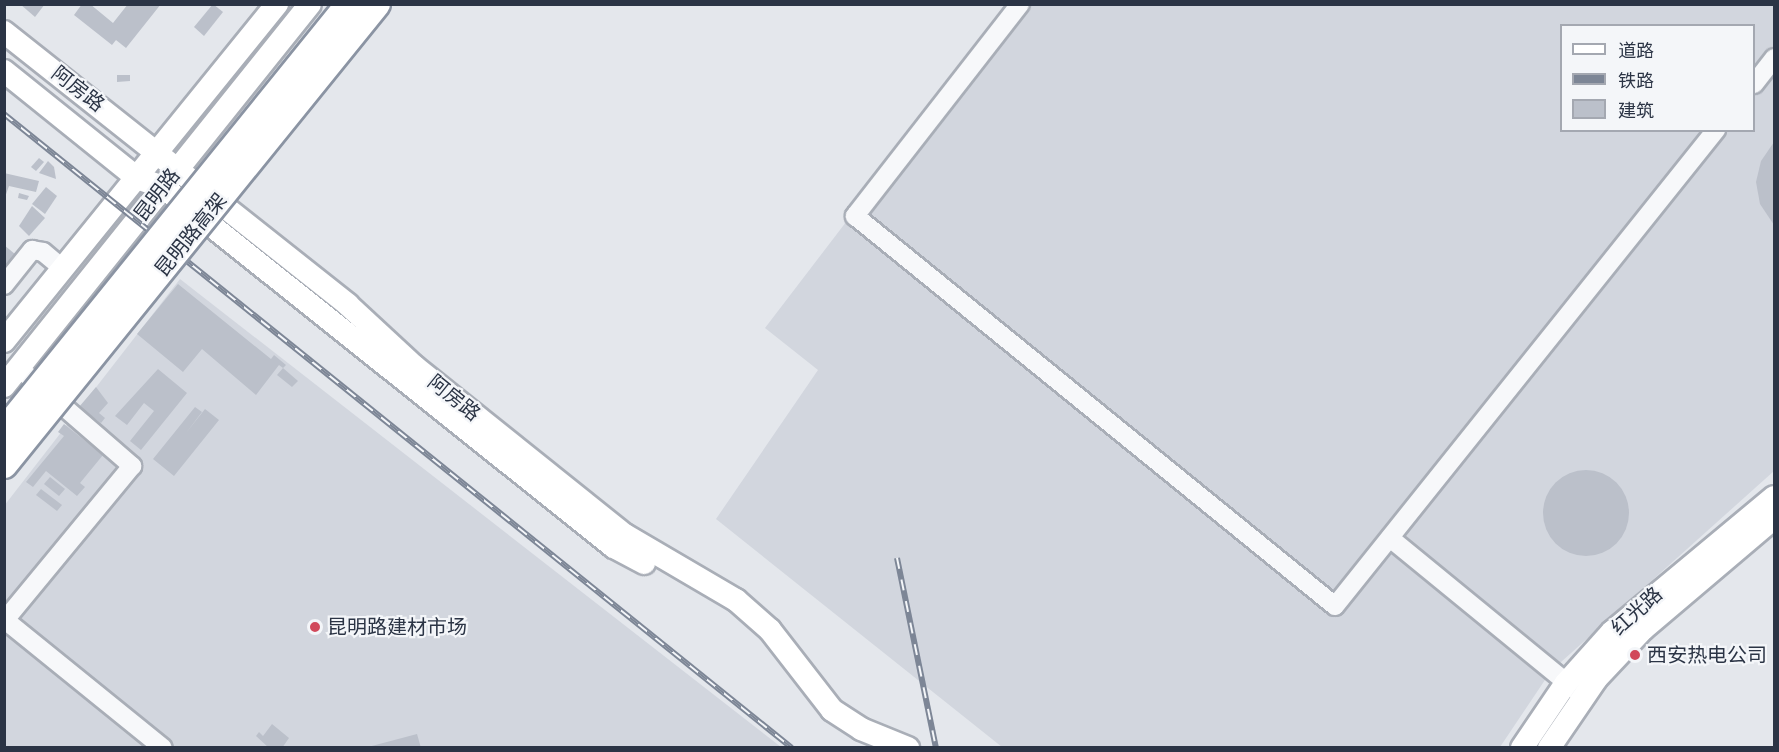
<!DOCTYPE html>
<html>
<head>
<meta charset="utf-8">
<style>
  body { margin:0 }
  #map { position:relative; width:1779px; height:752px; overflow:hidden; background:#e4e7ec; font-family:Raleway,"Noto Sans SC",sans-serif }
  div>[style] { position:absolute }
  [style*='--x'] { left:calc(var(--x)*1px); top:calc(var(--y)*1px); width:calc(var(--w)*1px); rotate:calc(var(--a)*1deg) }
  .built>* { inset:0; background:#d2d6de }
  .building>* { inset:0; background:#bbc0ca }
  .round { border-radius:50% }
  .roads { filter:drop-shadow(2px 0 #a9aeb7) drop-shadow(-2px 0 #a9aeb7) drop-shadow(0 2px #a9aeb7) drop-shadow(0 -2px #a9aeb7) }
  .minor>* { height:18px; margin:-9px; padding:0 9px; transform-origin:9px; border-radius:9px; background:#f7f8fa }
  .major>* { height:22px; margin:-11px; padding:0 11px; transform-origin:11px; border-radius:11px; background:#fff }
  .rail>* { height:6px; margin-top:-3px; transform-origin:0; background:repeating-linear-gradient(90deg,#f4f6f9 0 11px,#7d8696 0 22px); box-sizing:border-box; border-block:2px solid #7d8696 }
  .bridges { filter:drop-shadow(2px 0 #8b94a3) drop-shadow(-2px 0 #8b94a3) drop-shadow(0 2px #8b94a3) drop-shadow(0 -2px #8b94a3) }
  .highway-bridge>* { height:26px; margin:-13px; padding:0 13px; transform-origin:13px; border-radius:13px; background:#fff }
  .dots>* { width:16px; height:16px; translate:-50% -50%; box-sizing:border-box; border:3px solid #f4f6f9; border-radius:50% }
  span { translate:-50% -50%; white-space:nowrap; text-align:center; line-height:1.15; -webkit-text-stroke:4.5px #f4f6f9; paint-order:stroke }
  .street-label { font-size:20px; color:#2b3445 }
  .poi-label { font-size:20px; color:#2b3445 }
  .left { translate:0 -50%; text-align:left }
  .frame { position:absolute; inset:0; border:6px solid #2b3445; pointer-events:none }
  .legend { position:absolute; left:1560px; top:24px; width:195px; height:108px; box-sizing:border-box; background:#f4f6f9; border:2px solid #a4a8b1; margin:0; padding:8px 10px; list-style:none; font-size:18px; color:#2b3445 }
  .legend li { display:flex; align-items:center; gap:12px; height:30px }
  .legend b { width:30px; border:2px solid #a4a8b1 }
</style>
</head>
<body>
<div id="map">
  <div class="built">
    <i style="clip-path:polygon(evenodd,1012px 5px,1774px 5px,1774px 471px,1551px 671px,1500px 747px,1002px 747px,716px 519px,818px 370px,765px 328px,1012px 5px,1562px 26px,1754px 26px,1754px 130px,1562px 130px,1562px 26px)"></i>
    <i style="clip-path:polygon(180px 279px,781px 747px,5px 747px,4px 506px)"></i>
  </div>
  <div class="building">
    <i style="clip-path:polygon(20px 4px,45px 4px,35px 17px)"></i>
    <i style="clip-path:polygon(82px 4px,90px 4px,113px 23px,128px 4px,161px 4px,126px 48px,116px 40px,112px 45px,74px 15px)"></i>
    <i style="clip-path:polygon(213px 4px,223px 12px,204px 36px,194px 27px)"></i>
    <i style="clip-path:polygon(117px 75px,130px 75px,130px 81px,117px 82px)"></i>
    <i style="clip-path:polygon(1774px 142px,1774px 225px,1760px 204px,1756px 182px,1761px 161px)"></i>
    <i style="clip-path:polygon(39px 158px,44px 162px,36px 171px,31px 167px)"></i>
    <i style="clip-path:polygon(48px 161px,54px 167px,56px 179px,39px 173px)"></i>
    <i style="clip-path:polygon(4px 173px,39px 181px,36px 192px,9px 186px,4px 200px)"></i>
    <i style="clip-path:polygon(46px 187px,57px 196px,45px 214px,32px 204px)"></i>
    <i style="clip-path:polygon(19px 193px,29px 196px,27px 200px,18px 198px)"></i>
    <i style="clip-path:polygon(32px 206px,45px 218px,29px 236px,19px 226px)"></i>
    <i style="clip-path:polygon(4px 245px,21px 259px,4px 279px)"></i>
    <i style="clip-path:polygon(178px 284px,271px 359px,274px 355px,286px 365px,283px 368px,279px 365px,256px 395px,202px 349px,183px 372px,137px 334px)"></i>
    <i style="clip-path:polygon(283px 368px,298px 381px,292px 387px,277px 375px)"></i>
    <i style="clip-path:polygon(158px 369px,187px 393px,141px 450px,130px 441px,154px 411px,144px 403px,127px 425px,115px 416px)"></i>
    <i style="clip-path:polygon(96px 387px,108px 403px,99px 413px,105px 418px,101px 423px,79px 407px)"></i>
    <i style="clip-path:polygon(195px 407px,202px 412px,186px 433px,205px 409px,219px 420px,174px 476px,153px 459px)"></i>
    <i style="clip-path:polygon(64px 424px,103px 455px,80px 483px,85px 487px,77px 496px,46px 471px,33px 487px,26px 482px,64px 436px,58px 432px)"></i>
    <i class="round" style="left:1543px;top:470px;width:86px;height:86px"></i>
    <i style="clip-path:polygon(50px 477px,65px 489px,59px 496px,44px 484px)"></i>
    <i style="clip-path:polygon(41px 489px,62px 505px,57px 511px,36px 495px)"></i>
    <i style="clip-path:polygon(272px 724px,289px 738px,282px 748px,269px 748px,256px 736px,259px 732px,263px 736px)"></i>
    <i style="clip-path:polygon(417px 734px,421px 748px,368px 748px,368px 747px)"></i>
  </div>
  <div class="roads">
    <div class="minor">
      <i style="--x:1020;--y:4;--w:269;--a:127.9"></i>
      <i style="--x:855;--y:216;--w:618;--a:39.09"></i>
      <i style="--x:1335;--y:606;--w:610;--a:-51.33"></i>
      <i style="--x:1754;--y:84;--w:33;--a:-52"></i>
      <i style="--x:4;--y:285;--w:45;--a:-51.3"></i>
      <i style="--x:32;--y:250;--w:11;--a:10"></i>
      <i style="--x:43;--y:252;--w:26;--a:40"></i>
      <i style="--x:19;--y:368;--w:150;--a:40.9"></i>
      <i style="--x:132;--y:466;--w:200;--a:129.5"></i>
      <i style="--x:5;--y:620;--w:203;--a:39"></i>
      <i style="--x:1390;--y:538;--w:242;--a:39.3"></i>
    </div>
    <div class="major">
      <i style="--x:4;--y:32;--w:439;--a:38.4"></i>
      <i style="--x:348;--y:305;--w:91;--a:42.8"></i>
      <i style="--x:415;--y:367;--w:269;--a:38.7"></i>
      <i style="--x:625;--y:535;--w:129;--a:30.4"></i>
      <i style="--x:736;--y:600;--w:45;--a:41.4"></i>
      <i style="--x:770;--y:630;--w:101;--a:52.2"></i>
      <i style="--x:832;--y:710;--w:35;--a:33"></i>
      <i style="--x:861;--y:729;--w:51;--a:22"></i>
      <i style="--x:4;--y:71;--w:171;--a:38.8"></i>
      <i style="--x:137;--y:178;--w:28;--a:19"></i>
      <i style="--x:163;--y:187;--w:577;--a:38.6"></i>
      <i style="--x:614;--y:547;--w:34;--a:28"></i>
      <i style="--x:4;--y:341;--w:434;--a:-51"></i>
      <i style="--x:4;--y:386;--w:489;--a:-51.3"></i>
      <i style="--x:1522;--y:748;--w:78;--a:-55.9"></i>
      <i style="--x:1566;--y:683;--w:69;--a:-48"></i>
      <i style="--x:1612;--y:632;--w:211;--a:-39.8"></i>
      <i style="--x:1549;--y:748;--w:83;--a:-55.7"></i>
      <i style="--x:1596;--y:679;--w:69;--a:-46.8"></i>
      <i style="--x:1643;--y:629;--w:172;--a:-40.3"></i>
    </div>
  </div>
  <div class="rail">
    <i style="--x:4;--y:114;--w:1011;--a:38.82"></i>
    <i style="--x:897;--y:558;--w:194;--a:78.4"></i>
  </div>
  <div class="bridges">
    <div class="highway-bridge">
      <i style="--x:4;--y:431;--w:549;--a:-51.06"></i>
      <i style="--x:4;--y:465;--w:593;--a:-51.02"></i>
    </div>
  </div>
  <div class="dots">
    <i style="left:315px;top:627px;background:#d1495b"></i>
    <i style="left:1635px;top:655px;background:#d1495b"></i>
  </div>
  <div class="street-label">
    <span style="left:78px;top:89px;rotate:38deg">阿房路</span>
    <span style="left:157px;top:195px;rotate:-52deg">昆明路</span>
    <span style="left:191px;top:235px;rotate:-51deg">昆明路高架</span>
    <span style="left:454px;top:398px;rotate:39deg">阿房路</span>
    <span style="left:1637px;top:611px;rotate:-42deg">红光路</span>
  </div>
  <div class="poi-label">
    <span class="left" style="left:327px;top:627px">昆明路建材市场</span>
    <span class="left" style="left:1647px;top:655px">西安热电公司</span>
  </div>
  <div class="frame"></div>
  <ul class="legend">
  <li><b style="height:8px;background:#fff"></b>道路</li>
  <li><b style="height:8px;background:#7d8696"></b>铁路</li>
  <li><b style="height:16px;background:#bbc0ca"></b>建筑</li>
  </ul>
</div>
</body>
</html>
